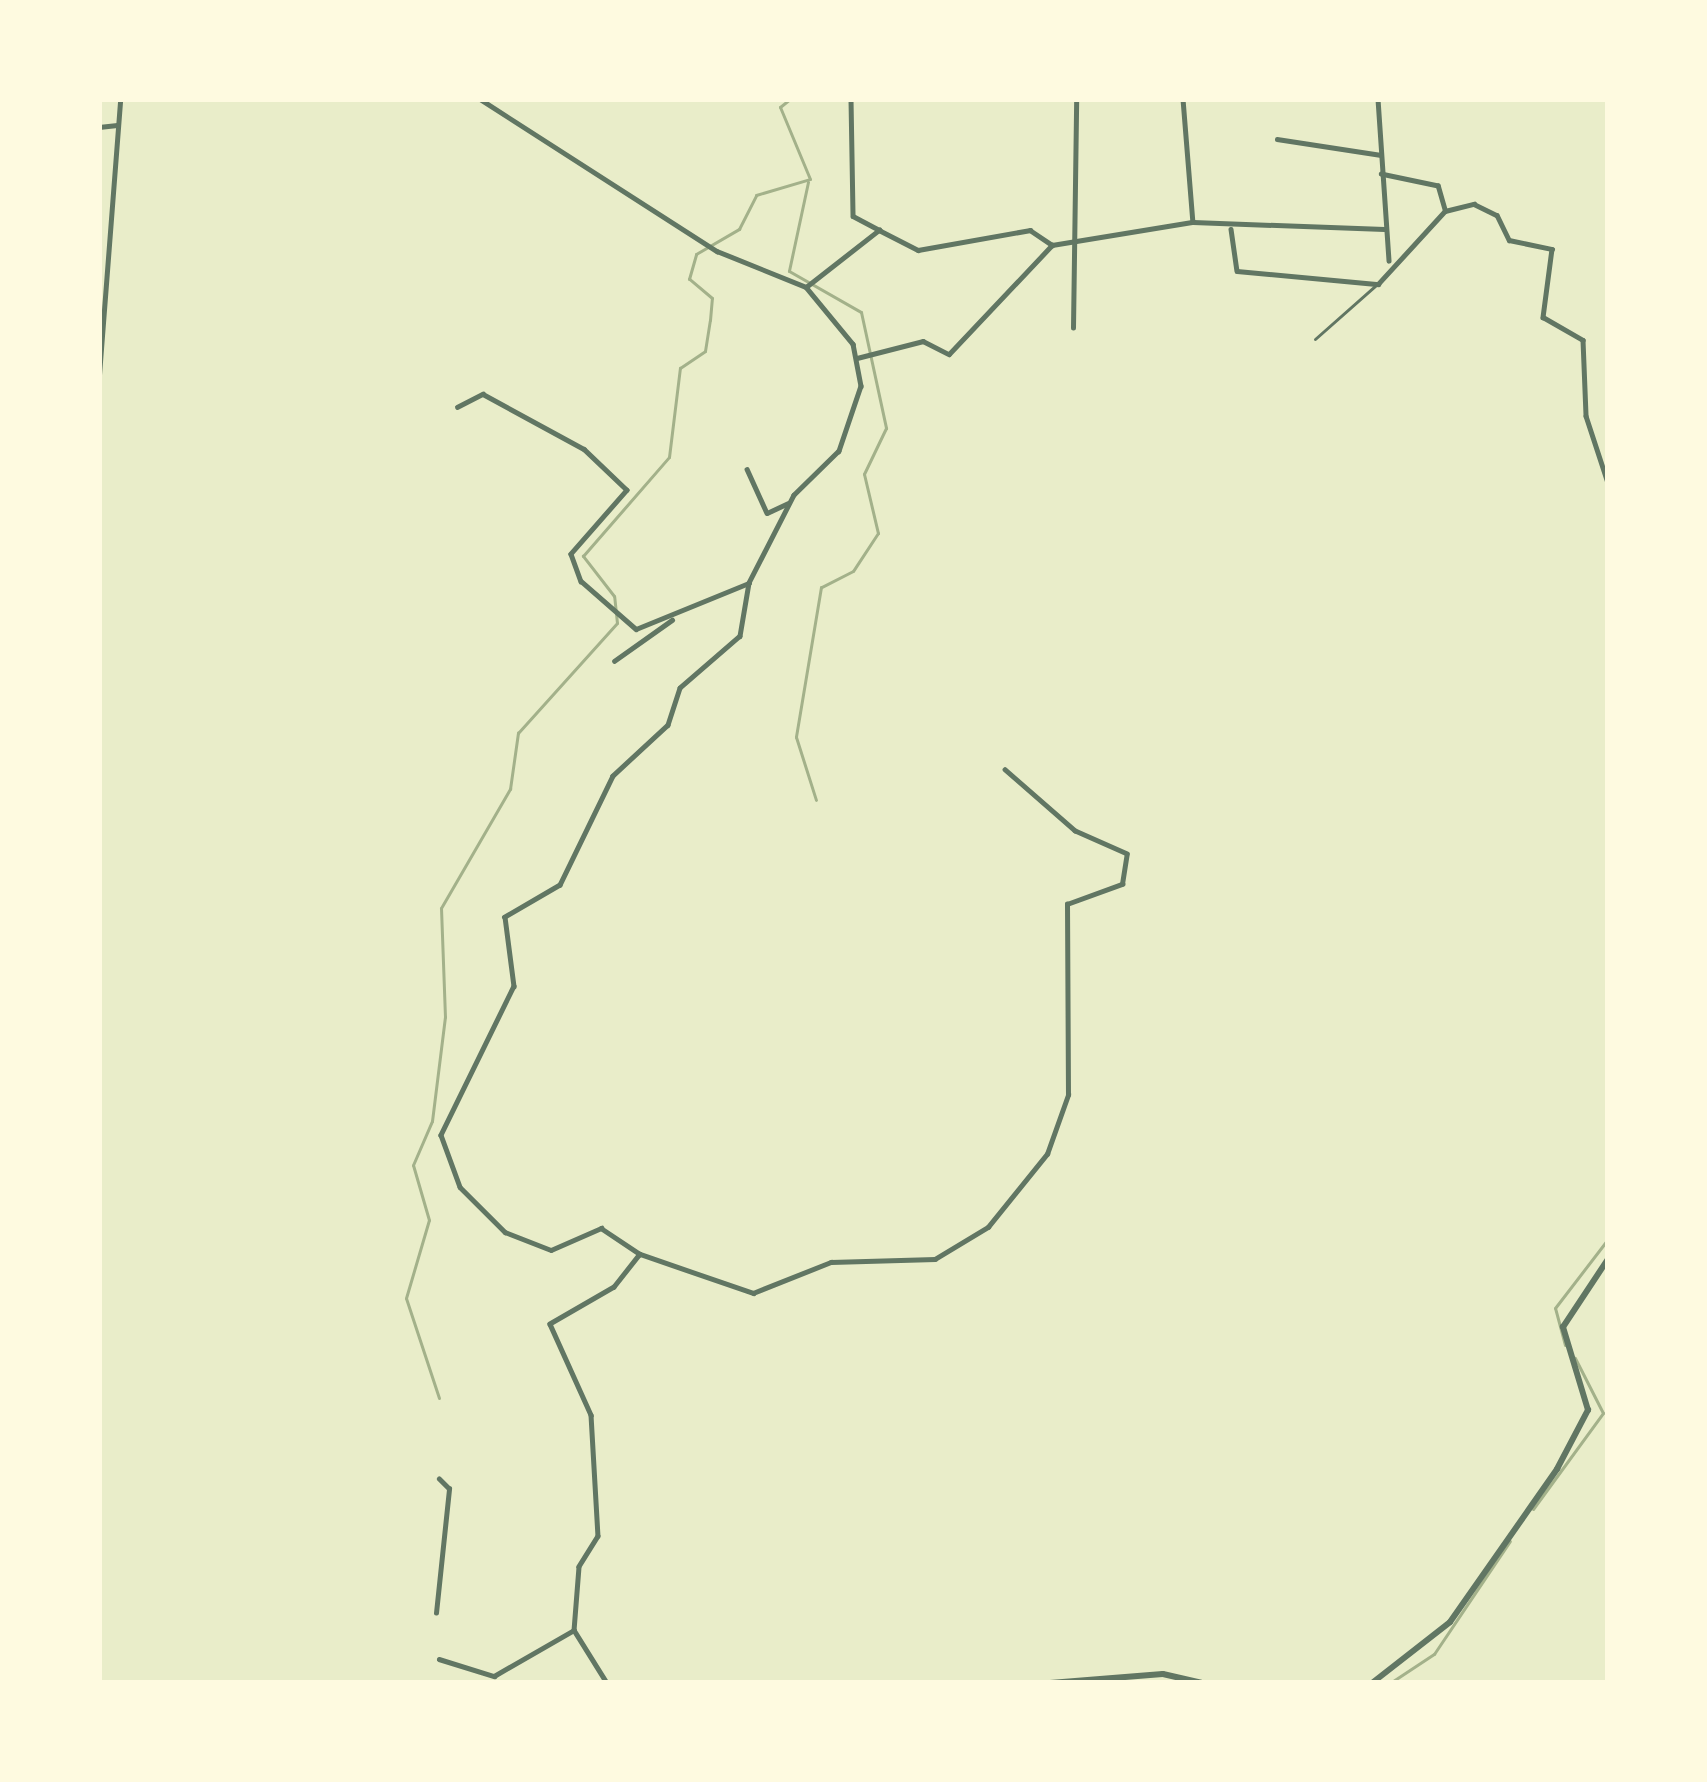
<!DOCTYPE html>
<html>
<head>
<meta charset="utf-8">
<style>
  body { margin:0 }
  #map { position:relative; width:1707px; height:1782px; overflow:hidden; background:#e9edc9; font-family:Mulish,sans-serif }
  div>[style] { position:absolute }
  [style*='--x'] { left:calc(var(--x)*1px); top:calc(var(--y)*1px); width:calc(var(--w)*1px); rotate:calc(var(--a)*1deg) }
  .stream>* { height:3px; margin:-1.5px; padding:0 1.5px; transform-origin:1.5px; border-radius:1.5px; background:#a3b18a }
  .service>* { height:3px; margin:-1.5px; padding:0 1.5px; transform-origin:1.5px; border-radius:1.5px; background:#617663 }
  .minor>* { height:4.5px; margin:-2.25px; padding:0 2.25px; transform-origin:2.25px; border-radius:2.25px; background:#617663 }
  .tertiary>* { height:6px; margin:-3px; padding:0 3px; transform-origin:3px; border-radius:3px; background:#617663 }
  span { translate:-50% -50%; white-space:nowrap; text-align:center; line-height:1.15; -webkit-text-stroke:12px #fefae0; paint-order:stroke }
  .frame { position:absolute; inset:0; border:102px solid #fefae0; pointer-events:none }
</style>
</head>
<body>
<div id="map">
  <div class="stream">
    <i style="--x:808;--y:182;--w:91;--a:102.1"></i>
    <i style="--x:789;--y:271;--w:83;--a:29.7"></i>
    <i style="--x:861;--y:312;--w:119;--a:77.8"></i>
    <i style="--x:886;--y:428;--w:51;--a:115.6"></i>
    <i style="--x:864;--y:474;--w:61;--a:76.7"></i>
    <i style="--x:878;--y:533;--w:45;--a:123.3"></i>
    <i style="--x:853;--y:571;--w:36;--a:153"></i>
    <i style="--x:821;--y:587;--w:152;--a:99.5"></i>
    <i style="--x:796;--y:737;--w:66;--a:72.4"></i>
    <i style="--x:1565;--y:1345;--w:38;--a:-105"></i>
    <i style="--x:1555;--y:1308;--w:87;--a:-52.5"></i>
    <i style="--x:439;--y:1398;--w:105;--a:-108.3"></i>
    <i style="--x:406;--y:1298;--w:81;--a:-73.6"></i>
    <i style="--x:429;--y:1220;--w:57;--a:-106.2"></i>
    <i style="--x:413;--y:1165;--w:48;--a:-66.6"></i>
    <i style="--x:432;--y:1121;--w:105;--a:-82.9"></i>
    <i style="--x:445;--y:1017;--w:109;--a:-92.1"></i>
    <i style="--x:441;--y:908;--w:138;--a:-59.9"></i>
    <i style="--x:510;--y:789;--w:57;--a:-81.9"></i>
    <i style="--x:518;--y:733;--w:148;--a:-48"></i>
    <i style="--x:617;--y:623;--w:27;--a:-96"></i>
    <i style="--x:614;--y:596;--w:51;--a:-127.8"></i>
    <i style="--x:583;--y:556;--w:131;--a:-49"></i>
    <i style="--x:669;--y:457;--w:90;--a:-83"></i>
    <i style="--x:680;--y:368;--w:30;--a:-34"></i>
    <i style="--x:705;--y:351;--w:31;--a:-81"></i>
    <i style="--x:710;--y:320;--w:22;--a:-85"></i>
    <i style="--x:712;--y:298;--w:30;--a:-140"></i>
    <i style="--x:689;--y:279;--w:26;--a:-74"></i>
    <i style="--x:696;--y:254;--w:50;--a:-30.2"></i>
    <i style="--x:739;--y:229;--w:38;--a:-63"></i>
    <i style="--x:756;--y:195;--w:56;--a:-16.5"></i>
    <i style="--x:810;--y:179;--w:78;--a:-112.6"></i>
    <i style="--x:780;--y:107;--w:13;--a:-39"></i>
    <i style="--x:1533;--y:1509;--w:119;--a:-53.9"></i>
    <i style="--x:1603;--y:1413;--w:62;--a:-117"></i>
    <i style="--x:1171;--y:1683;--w:8;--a:0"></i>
    <i style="--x:1390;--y:1683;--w:53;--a:-33.4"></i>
    <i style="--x:1434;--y:1654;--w:136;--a:-56.1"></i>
  </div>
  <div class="service">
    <i style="--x:1315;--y:339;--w:81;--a:-41.5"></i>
  </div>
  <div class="minor">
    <i style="--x:480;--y:99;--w:282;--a:32.7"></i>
    <i style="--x:717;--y:251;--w:96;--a:22"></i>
    <i style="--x:806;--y:287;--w:74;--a:50.5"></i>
    <i style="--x:853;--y:344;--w:43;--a:79.2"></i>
    <i style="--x:861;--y:386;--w:69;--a:108.7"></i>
    <i style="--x:839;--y:451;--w:63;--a:135.6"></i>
    <i style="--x:794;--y:495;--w:99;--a:117.1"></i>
    <i style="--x:749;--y:583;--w:54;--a:99.6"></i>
    <i style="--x:740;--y:636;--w:79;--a:139.1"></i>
    <i style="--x:680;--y:688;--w:39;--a:108"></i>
    <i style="--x:668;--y:725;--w:75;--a:137.2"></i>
    <i style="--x:613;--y:776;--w:121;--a:115.9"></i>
    <i style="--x:560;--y:885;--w:64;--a:149.8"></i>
    <i style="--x:505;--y:917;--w:70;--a:82.6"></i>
    <i style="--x:514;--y:986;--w:166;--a:116.1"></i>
    <i style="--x:441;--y:1135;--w:55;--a:69.9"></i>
    <i style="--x:460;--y:1187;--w:64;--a:45"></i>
    <i style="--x:505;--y:1232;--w:49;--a:21.4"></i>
    <i style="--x:551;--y:1250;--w:55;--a:-23.7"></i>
    <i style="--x:601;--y:1228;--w:47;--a:33.7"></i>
    <i style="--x:640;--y:1254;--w:42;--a:128.2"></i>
    <i style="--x:614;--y:1287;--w:74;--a:150"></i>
    <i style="--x:550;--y:1324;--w:100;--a:65.7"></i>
    <i style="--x:591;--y:1415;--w:121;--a:86.7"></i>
    <i style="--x:598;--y:1536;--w:36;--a:122"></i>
    <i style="--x:579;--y:1567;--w:63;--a:94.5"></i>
    <i style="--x:574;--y:1630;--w:62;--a:58.1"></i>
    <i style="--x:851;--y:99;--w:117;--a:89"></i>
    <i style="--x:853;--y:216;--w:30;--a:28"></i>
    <i style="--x:1183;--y:99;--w:123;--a:85.4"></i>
    <i style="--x:1378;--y:99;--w:162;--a:86.1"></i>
    <i style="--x:99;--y:127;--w:18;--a:-6"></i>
    <i style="--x:1277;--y:139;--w:105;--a:8.7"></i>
    <i style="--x:1445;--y:211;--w:30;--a:-14"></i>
    <i style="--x:1474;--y:204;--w:25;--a:26"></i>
    <i style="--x:1497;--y:215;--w:28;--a:64"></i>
    <i style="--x:1509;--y:240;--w:44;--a:11.8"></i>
    <i style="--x:1552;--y:249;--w:69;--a:97.5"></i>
    <i style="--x:1543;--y:317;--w:46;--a:29.9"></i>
    <i style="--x:1583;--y:340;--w:76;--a:87.7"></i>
    <i style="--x:1586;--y:416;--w:71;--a:71.8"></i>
    <i style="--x:1231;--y:229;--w:42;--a:81.9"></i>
    <i style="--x:1237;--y:271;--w:142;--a:5.3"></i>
    <i style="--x:1378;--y:284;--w:99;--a:-47.5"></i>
    <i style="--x:1445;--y:211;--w:26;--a:-106"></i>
    <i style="--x:1438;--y:186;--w:58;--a:-168.1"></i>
    <i style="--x:806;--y:287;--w:93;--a:-38"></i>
    <i style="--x:879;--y:230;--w:44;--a:27.1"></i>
    <i style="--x:918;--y:250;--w:114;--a:-10.1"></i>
    <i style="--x:1030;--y:230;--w:27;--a:34"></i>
    <i style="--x:1052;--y:245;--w:143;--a:-9.3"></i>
    <i style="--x:1193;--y:222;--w:191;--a:2.1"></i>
    <i style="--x:1073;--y:328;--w:229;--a:-89.2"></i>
    <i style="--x:857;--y:358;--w:68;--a:-14.4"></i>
    <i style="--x:923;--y:341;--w:29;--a:27"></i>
    <i style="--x:949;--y:354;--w:150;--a:-46.6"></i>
    <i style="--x:99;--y:375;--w:277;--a:-85.6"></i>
    <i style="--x:457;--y:407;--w:29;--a:-27"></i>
    <i style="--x:483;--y:394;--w:115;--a:28.6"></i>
    <i style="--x:584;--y:449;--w:59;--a:43.6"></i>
    <i style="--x:627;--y:490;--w:85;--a:131.2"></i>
    <i style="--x:571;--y:554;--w:29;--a:70"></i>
    <i style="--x:581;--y:581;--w:73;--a:41.1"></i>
    <i style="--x:636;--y:629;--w:122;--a:-22.2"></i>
    <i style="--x:747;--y:469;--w:48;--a:65.6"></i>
    <i style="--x:767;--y:513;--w:23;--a:-25"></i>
    <i style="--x:614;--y:661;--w:71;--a:-35.3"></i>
    <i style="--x:640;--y:1254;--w:120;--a:19"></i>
    <i style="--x:753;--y:1293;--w:84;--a:-21.7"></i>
    <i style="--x:831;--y:1262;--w:104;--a:-1.7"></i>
    <i style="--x:935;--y:1259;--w:62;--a:-31.1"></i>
    <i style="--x:988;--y:1227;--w:94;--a:-51.1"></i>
    <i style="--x:1047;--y:1154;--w:63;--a:-70.4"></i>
    <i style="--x:1068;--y:1095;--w:191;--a:-90.3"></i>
    <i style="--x:1067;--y:904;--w:59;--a:-20"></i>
    <i style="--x:1122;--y:884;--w:30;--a:-81"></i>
    <i style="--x:1127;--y:854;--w:57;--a:-156.1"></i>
    <i style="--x:1075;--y:831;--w:93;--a:-138.9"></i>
    <i style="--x:436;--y:1613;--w:125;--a:-84"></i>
    <i style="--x:449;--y:1489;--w:14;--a:-135"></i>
    <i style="--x:439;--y:1659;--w:58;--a:17.2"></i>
    <i style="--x:494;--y:1676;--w:92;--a:-29.9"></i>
  </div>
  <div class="tertiary">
    <i style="--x:1050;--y:1683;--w:113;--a:-4.6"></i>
    <i style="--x:1163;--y:1674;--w:39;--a:13"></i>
    <i style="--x:1372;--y:1683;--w:99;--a:-38"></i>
    <i style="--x:1450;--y:1622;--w:187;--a:-55"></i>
    <i style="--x:1557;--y:1469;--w:67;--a:-62.3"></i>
    <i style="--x:1588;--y:1410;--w:87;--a:-106.8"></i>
    <i style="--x:1563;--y:1327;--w:82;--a:-56.5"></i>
  </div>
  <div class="frame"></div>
</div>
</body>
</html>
